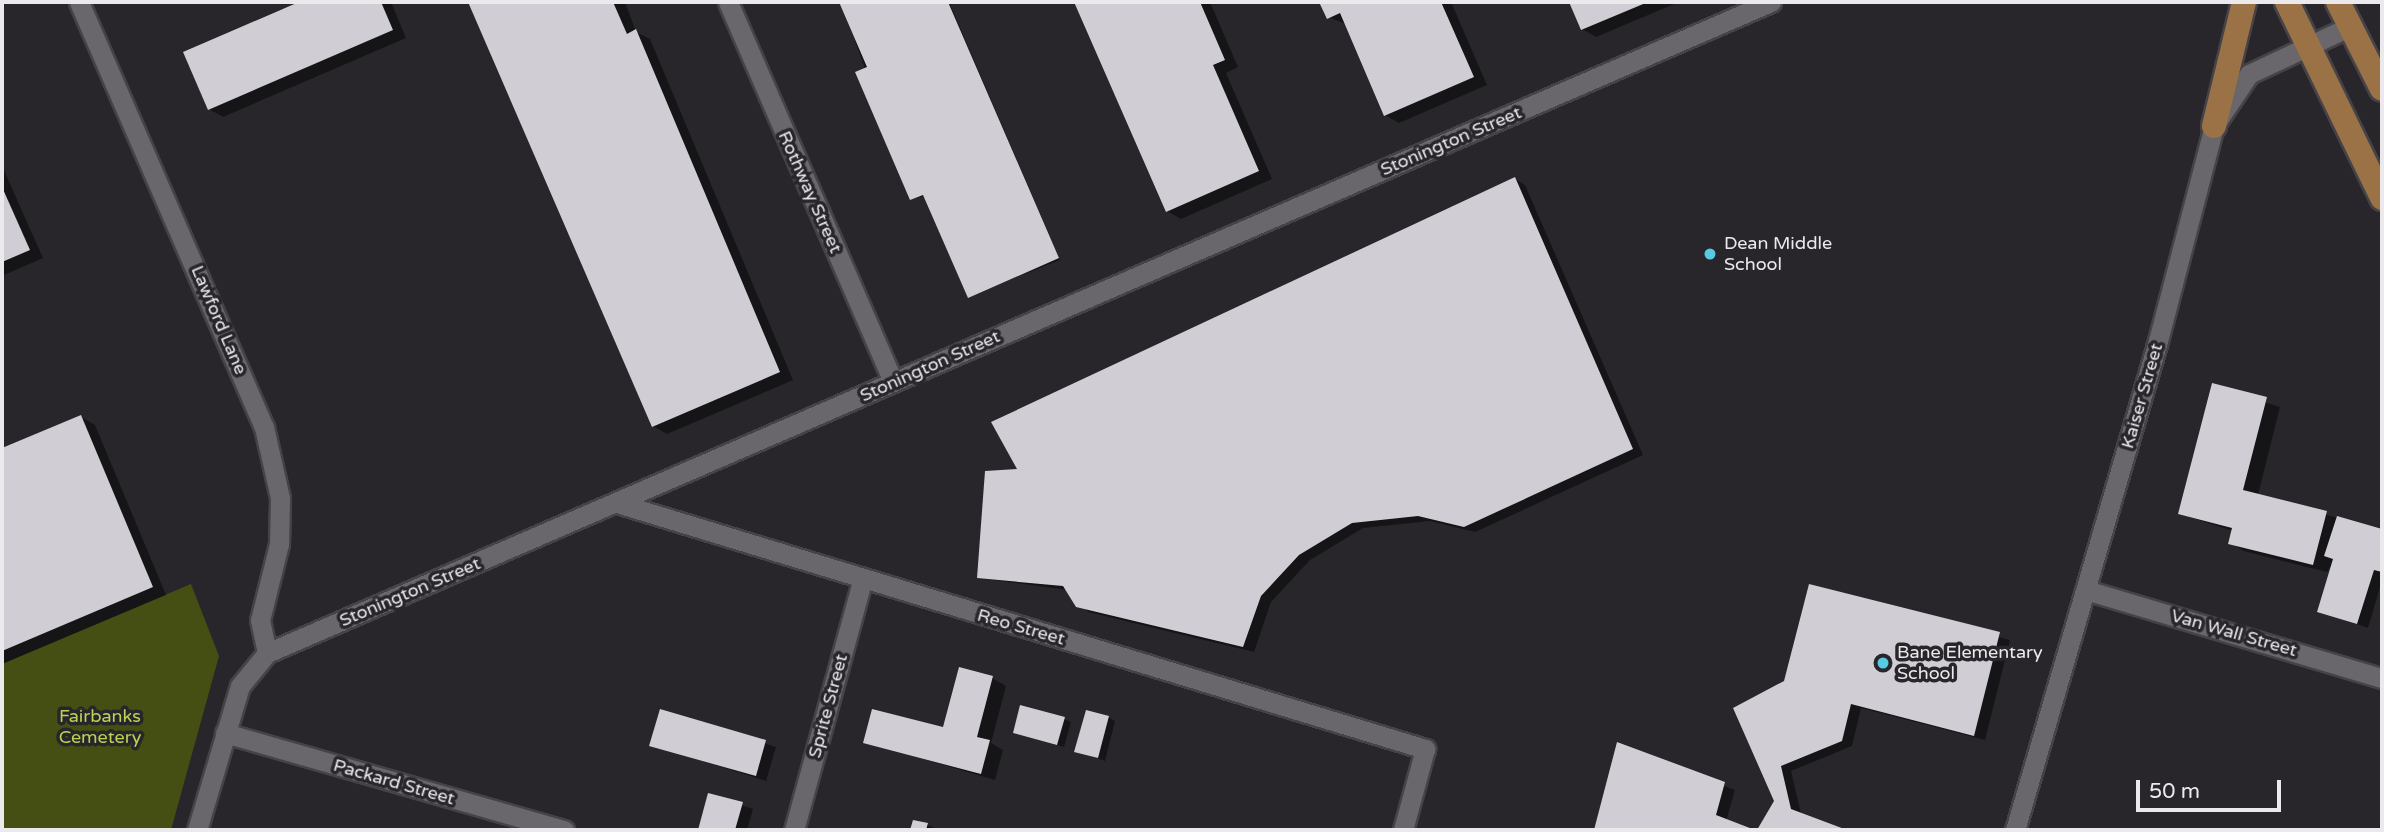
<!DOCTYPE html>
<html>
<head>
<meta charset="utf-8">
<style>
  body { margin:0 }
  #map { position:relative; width:2384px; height:832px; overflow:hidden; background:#28262a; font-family:"Varela Round",sans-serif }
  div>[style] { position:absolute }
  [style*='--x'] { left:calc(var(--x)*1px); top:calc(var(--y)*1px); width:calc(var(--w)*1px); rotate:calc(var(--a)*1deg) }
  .green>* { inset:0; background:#454f13 }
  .shadow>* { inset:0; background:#0007 }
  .building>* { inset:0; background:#d0ced4 }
  .roads { filter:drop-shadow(2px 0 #454347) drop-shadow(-2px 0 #454347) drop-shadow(0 2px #454347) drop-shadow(0 -2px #454347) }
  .minor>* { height:19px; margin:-9.5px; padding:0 9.5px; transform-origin:9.5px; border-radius:9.5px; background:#69676b }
  .major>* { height:24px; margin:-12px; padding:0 12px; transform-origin:12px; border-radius:12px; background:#9b7246 }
  .dots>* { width:19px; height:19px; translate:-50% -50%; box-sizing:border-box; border:4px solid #28262a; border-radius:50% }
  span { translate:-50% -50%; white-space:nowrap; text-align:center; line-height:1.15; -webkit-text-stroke:7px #28262a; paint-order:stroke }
  .street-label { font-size:18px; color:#ebe9ec }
  .poi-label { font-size:18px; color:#ebe9ec }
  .left { translate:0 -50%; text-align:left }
  .park-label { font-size:18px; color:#bbd353 }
  .frame { position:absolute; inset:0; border:4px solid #ebe9ec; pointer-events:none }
  .scale { position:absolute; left:2136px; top:780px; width:145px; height:32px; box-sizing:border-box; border:4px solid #ebe9ec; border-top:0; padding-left:9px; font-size:21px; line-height:24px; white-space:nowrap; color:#ebe9ec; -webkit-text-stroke:5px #28262a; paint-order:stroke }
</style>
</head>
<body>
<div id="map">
  <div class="green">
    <i style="clip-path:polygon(191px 584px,219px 656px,171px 830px,2px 830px,2px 664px)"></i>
  </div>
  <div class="shadow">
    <i style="clip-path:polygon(303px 2px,391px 2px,406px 38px,223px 117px,209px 109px,185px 53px)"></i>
    <i style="clip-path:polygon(470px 2px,625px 2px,636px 32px,650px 39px,793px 380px,667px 434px,653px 426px)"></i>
    <i style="clip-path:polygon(841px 2px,949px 2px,1060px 260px,969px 296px,926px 196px,912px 199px)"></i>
    <i style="clip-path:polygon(1076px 2px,1210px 2px,1238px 67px,1226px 73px,1272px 179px,1181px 219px,1167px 211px)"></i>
    <i style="clip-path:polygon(1321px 2px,1451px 2px,1487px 85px,1399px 123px,1385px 115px,1346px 24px,1328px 17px)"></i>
    <i style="clip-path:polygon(1571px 2px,1679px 2px,1596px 37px,1582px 29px)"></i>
    <i style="clip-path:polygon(2px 166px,43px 258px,2px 276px)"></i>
    <i style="clip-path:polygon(1515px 179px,1525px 185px,1643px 455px,1475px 532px,1430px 521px,1363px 528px,1310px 560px,1271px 602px,1254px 652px,1088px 612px,1068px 590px,978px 578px,1020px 470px)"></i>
    <i style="clip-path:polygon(2213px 386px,2280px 407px,2258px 495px,2382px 531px,2382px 580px,2368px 628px,2319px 611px,2335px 560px,2327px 572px,2244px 551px,2230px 543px,2233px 531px,2180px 514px)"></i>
    <i style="clip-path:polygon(81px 417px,95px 425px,166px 595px,2px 664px,2px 450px)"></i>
    <i style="clip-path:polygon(1810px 586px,2010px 640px,1985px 740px,1861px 708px,1852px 746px,1791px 771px,1801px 814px,1842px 830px,1759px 830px,1776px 801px,1786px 682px)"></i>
    <i style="clip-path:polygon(992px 678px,1006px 686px,991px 743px,1003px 750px,995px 780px,865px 742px,944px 729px)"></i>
    <i style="clip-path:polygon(661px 711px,776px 747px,766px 781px,651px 745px)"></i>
    <i style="clip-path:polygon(1108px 717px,1115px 721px,1105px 761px,1076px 751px)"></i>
    <i style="clip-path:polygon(1064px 719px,1071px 722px,1064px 747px,1015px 732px)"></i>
    <i style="clip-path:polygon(1618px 745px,1735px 790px,1726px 821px,1750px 830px,1596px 830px)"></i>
    <i style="clip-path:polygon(709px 795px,753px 809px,747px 830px,700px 830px)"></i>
    <i style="clip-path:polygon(914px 822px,927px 825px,940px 830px,912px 830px)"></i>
  </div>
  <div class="building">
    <i style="clip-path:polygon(299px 2px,381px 2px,393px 30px,208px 110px,183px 52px)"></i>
    <i style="clip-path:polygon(468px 2px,613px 2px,627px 34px,636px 29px,780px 372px,652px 427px)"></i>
    <i style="clip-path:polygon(839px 2px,948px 2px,1059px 258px,968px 298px,923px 195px,910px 200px,855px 72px,867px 67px)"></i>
    <i style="clip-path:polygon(1074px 2px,1200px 2px,1225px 60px,1213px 65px,1259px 171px,1166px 212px)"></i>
    <i style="clip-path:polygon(1319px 2px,1441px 2px,1474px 77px,1384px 116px,1340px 13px,1327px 19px)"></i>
    <i style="clip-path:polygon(1569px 2px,1648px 2px,1581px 30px)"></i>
    <i style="clip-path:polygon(1515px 177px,1633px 449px,1464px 527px,1418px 516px,1352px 523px,1299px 555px,1261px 596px,1243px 647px,1076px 607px,1063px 586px,977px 578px,985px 471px,1017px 469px,991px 422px)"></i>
    <i style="clip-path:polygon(2px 187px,30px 250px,2px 262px)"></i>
    <i style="clip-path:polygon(2212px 383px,2267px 397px,2243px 490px,2327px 511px,2313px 565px,2228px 544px,2232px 528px,2178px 514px)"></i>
    <i style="clip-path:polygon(81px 415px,153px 587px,2px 651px,2px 448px)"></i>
    <i style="clip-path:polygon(2337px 516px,2382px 529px,2382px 572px,2374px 570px,2357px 624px,2317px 612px,2333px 559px,2324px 556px)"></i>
    <i style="clip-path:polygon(1809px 584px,2000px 632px,1974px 736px,1851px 704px,1842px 741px,1781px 766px,1791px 809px,1847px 830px,1757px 830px,1774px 801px,1733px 708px,1784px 681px)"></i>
    <i style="clip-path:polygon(959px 667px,993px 676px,977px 737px,990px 740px,981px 774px,863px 743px,872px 709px,943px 727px)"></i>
    <i style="clip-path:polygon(1020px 705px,1065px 717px,1057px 745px,1013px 733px)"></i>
    <i style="clip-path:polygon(660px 709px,766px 740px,756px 776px,649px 746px)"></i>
    <i style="clip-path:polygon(1086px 710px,1109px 716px,1098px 758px,1074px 752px)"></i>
    <i style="clip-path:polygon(1617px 742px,1725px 782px,1716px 815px,1755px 830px,1594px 830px)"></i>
    <i style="clip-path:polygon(708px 793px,743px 802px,735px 830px,698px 830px)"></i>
    <i style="clip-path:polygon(913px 820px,928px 823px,926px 830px,910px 830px)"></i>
  </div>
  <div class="roads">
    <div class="minor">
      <i style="--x:79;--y:2;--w:464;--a:66.5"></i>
      <i style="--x:264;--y:427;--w:73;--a:77.3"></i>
      <i style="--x:280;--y:498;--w:46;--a:91.2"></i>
      <i style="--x:279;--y:544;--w:78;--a:104"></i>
      <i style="--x:260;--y:620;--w:34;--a:78"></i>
      <i style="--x:728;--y:2;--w:414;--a:66.5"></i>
      <i style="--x:617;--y:503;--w:845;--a:16.93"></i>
      <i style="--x:1425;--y:749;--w:84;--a:105.2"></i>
      <i style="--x:2086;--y:590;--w:309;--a:16.6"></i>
      <i style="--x:225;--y:733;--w:353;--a:16"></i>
      <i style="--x:197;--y:830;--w:150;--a:-73.4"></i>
      <i style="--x:240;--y:686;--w:43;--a:-50.7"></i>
      <i style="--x:267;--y:653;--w:1639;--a:-23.41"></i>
      <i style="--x:794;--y:830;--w:257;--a:-74.7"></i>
      <i style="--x:2015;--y:830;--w:509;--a:-73.7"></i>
      <i style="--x:2158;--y:341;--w:222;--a:-75.4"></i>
      <i style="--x:2214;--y:126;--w:63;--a:-56.1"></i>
      <i style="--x:2249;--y:74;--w:110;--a:-25.2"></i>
    </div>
    <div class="major">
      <i style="--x:2287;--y:2;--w:218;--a:64.1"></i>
      <i style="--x:2338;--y:2;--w:97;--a:63.2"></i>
      <i style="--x:2214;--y:126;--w:128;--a:-76.4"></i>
    </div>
  </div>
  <div class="dots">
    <i style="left:1710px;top:254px;background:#57c9e2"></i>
    <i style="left:1883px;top:663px;background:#57c9e2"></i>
  </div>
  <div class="street-label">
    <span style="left:1451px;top:141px;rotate:-23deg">Stonington Street</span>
    <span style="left:810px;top:192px;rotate:66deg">Rothway Street</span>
    <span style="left:219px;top:320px;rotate:67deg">Lawford Lane</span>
    <span style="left:930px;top:366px;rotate:-24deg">Stonington Street</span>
    <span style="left:2142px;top:396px;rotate:-74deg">Kaiser Street</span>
    <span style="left:410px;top:592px;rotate:-23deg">Stonington Street</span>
    <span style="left:1021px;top:627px;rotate:16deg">Reo Street</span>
    <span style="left:2234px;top:633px;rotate:16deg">Van Wall Street</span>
    <span style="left:828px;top:706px;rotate:-75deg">Sprite Street</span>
    <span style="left:394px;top:782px;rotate:16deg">Packard Street</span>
  </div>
  <div class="poi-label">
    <span class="left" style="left:1724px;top:254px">Dean Middle<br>School</span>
    <span class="left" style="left:1897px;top:663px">Bane Elementary<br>School</span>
  </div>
  <div class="park-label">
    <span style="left:100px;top:727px">Fairbanks<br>Cemetery</span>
  </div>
  <div class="frame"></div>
  <div class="scale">50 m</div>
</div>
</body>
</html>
